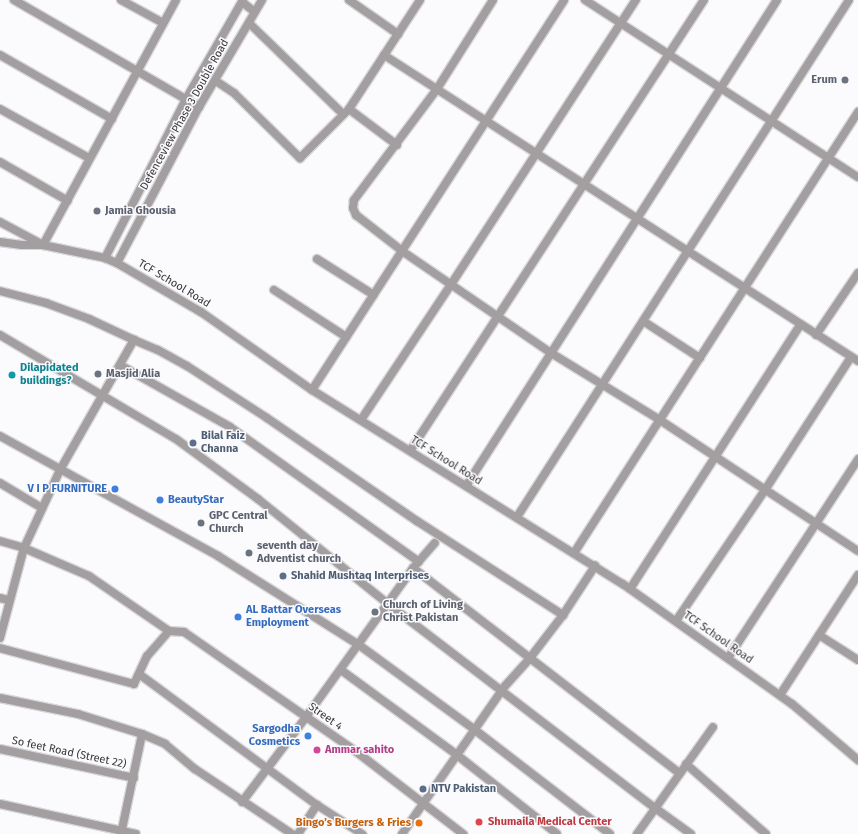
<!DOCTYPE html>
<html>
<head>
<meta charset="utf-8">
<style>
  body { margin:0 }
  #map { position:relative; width:858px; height:834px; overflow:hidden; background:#fbfbfe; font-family:"Fira Sans",sans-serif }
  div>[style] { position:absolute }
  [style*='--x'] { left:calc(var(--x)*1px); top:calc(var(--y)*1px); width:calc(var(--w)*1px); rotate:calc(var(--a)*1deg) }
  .roads { filter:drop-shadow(1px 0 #d8d8db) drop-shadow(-1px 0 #d8d8db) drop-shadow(0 1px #d8d8db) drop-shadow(0 -1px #d8d8db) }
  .minor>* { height:8px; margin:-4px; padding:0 4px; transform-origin:4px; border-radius:4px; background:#a39e9f }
  .tertiary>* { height:8px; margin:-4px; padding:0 4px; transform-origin:4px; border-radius:4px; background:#a39e9f }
  .dots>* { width:11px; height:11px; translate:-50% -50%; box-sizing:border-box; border:2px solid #fbfbfe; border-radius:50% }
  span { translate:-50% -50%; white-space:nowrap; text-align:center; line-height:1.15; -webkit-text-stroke:3px #fbfbfe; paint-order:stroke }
  .worship-label { font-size:11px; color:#5b616d; font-weight:700 }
  .right { translate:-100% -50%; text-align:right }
  .left { translate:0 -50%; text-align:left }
  .street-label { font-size:11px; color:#38383c }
  .culture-label { font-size:11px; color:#0d838f; font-weight:700 }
  .service-label { font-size:11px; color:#4e5e75; font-weight:700 }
  .shop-label { font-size:11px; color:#366cbe; font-weight:700 }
  .hotel-label { font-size:11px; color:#b23c85; font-weight:700 }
  .health-label { font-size:11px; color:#be3a42; font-weight:700 }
  .food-label { font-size:11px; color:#c56008; font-weight:700 }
</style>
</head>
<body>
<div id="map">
  <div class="roads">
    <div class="minor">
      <i style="--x:14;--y:0;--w:214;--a:30"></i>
      <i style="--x:121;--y:0;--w:48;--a:28.7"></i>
      <i style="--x:349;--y:0;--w:60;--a:34.8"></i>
      <i style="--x:493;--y:0;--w:105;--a:122.2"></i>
      <i style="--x:437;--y:89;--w:139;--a:126.8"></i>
      <i style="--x:354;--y:200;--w:8;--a:97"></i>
      <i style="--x:353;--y:208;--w:8;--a:67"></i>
      <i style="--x:356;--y:215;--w:58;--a:38"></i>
      <i style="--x:402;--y:251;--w:181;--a:34.4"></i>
      <i style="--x:551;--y:353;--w:128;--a:31.6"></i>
      <i style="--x:660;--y:420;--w:237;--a:33.5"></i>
      <i style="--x:585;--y:0;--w:325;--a:33"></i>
      <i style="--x:249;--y:23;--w:131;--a:44.1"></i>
      <i style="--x:0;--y:55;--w:129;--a:29.7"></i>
      <i style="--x:384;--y:55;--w:564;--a:32.85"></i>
      <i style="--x:216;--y:81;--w:22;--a:34"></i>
      <i style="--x:234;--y:93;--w:93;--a:44.6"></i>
      <i style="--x:300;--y:158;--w:69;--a:-45"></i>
      <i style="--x:349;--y:109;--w:130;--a:-56.9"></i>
      <i style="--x:0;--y:109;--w:102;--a:28.8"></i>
      <i style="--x:349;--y:109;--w:60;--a:36.9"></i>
      <i style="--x:0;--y:162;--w:78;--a:29.8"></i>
      <i style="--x:0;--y:242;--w:22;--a:8"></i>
      <i style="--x:22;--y:245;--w:21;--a:0"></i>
      <i style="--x:43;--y:245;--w:279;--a:-61.5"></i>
      <i style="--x:317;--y:259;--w:67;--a:32.3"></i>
      <i style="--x:274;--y:290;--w:86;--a:33.1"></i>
      <i style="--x:0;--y:291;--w:48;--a:14.6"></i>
      <i style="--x:46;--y:303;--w:46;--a:20.4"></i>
      <i style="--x:89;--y:319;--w:50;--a:25"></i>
      <i style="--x:643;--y:321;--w:68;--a:33"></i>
      <i style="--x:0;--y:335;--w:204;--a:30.6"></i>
      <i style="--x:176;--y:439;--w:102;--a:36.2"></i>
      <i style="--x:258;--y:499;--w:167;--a:38.9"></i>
      <i style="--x:388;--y:604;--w:336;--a:37.4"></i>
      <i style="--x:655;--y:808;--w:44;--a:35.8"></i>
      <i style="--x:816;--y:335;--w:75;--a:-55.9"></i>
      <i style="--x:120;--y:365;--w:126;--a:29.4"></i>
      <i style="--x:230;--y:427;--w:232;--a:35.5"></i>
      <i style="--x:312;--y:390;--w:464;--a:-57.1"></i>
      <i style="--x:361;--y:420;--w:164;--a:-56.4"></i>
      <i style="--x:452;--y:283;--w:338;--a:-57"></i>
      <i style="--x:0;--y:436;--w:249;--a:28.8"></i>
      <i style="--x:218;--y:556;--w:167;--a:32.3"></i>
      <i style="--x:359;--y:645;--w:144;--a:36.2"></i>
      <i style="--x:475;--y:730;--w:170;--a:37.6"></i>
      <i style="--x:410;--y:451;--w:538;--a:-56.9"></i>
      <i style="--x:0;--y:483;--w:49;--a:30.8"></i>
      <i style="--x:466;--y:486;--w:577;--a:-57.38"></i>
      <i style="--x:517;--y:517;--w:614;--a:-57.29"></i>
      <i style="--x:0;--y:541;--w:25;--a:16"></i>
      <i style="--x:24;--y:548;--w:71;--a:23.3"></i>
      <i style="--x:89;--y:576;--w:97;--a:34.5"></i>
      <i style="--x:169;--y:631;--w:33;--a:131"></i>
      <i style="--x:147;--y:656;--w:31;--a:115"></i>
      <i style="--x:134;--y:684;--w:139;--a:-165"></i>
      <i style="--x:574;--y:553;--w:525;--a:-57.22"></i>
      <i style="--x:413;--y:568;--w:336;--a:37.6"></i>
      <i style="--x:630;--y:589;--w:315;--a:-57.2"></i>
      <i style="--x:0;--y:598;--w:9;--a:13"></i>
      <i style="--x:676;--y:621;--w:158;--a:-55.8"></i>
      <i style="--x:765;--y:490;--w:158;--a:-57.1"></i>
      <i style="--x:819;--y:635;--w:46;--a:32.7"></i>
      <i style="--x:0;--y:638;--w:93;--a:-75.1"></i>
      <i style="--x:24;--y:548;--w:86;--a:-65.2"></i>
      <i style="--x:60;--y:470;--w:150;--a:-60.4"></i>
      <i style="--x:134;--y:340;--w:26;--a:23"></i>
      <i style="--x:158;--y:350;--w:33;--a:29"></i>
      <i style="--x:187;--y:366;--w:95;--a:33"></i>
      <i style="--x:267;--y:418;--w:182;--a:34.5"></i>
      <i style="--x:417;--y:521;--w:174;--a:32.8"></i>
      <i style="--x:728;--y:658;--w:238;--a:-56.8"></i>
      <i style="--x:341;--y:670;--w:144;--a:36.2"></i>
      <i style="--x:457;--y:755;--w:127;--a:38.3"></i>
      <i style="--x:139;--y:674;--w:221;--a:36.4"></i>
      <i style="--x:317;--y:805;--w:54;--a:32.8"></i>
      <i style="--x:780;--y:695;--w:143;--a:-57"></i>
      <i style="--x:0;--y:698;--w:80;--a:11.6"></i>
      <i style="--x:78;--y:714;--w:67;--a:17.4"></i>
      <i style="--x:142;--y:734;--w:25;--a:23"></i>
      <i style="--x:165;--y:744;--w:39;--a:40"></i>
      <i style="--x:195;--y:769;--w:117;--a:33.8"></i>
      <i style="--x:0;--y:749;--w:137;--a:12.2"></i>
      <i style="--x:686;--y:764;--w:106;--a:41.2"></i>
      <i style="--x:242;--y:802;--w:106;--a:-53"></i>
      <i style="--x:306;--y:717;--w:183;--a:-54.3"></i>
      <i style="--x:413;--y:568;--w:33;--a:-49"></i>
      <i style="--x:0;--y:804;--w:139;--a:12.4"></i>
      <i style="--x:121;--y:834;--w:102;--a:-78.1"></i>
      <i style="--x:298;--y:834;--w:35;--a:-57"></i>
      <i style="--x:402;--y:834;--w:180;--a:-55.2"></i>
      <i style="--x:505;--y:686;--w:38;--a:-48"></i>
      <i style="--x:530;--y:658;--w:54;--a:-52.5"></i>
      <i style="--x:563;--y:615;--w:59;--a:-56.9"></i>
      <i style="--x:637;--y:834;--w:131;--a:-54.6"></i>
    </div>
    <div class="tertiary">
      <i style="--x:242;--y:2;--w:16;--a:38"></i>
      <i style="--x:0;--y:222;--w:49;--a:28.1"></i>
      <i style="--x:43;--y:245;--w:63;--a:11.8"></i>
      <i style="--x:105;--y:258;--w:13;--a:23"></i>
      <i style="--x:117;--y:263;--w:97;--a:30.3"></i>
      <i style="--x:201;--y:312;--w:136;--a:35.1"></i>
      <i style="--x:312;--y:390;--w:367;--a:32"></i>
      <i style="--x:623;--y:584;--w:207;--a:35.4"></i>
      <i style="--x:792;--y:704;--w:87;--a:40.3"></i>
      <i style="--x:105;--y:258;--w:178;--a:-63"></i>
      <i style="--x:186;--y:99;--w:114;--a:-60.1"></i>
      <i style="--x:117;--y:263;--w:176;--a:-62.3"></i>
      <i style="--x:199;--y:107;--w:124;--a:-59.5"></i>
      <i style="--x:169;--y:631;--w:15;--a:4"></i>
      <i style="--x:184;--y:632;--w:207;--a:34.8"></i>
      <i style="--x:354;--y:750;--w:138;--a:37.6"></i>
    </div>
  </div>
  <div class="dots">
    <i style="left:845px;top:80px;background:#6b7280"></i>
    <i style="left:97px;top:211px;background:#6b7280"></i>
    <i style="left:98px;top:374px;background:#6b7280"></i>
    <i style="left:12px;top:375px;background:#0f9aa8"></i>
    <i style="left:193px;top:443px;background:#5c6f8a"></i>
    <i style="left:115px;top:489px;background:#3f7fe0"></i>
    <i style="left:160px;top:500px;background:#3f7fe0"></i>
    <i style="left:201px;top:523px;background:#6b7280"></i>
    <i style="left:249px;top:553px;background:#6b7280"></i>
    <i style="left:283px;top:576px;background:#5c6f8a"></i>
    <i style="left:375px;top:612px;background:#6b7280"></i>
    <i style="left:238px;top:617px;background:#3f7fe0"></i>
    <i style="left:308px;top:736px;background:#3f7fe0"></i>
    <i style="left:317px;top:750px;background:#d1479c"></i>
    <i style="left:423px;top:789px;background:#5c6f8a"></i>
    <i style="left:479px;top:822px;background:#e0444e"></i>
    <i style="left:419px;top:823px;background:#e8710a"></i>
  </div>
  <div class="worship-label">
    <span class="right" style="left:837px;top:80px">Erum</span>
    <span class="left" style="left:105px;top:211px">Jamia Ghousia</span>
    <span class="left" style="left:106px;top:374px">Masjid Alia</span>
    <span class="left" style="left:209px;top:523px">GPC Central<br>Church</span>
    <span class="left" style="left:257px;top:553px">seventh day<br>Adventist church</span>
    <span class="left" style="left:383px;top:612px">Church of Living<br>Christ Pakistan</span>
  </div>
  <div class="street-label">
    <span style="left:185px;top:115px;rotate:-61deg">Defenceview Phase 3 Double Road</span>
    <span style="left:174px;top:284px;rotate:31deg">TCF School Road</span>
    <span style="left:446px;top:461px;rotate:32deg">TCF School Road</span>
    <span style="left:718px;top:638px;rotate:35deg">TCF School Road</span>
    <span style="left:325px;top:717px;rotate:35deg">Street 4</span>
    <span style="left:69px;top:753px;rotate:12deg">So feet Road (Street 22)</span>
  </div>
  <div class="culture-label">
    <span class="left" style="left:20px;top:375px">Dilapidated<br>buildings?</span>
  </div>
  <div class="service-label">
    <span class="left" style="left:201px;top:443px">Bilal Faiz<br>Channa</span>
    <span class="left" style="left:291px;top:576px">Shahid Mushtaq Interprises</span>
    <span class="left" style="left:431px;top:789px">NTV Pakistan</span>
  </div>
  <div class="shop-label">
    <span class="right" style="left:107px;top:489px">V I P FURNITURE</span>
    <span class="left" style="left:168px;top:500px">BeautyStar</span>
    <span class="left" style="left:246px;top:617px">AL Battar Overseas<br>Employment</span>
    <span class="right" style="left:300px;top:736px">Sargodha<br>Cosmetics</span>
  </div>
  <div class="hotel-label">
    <span class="left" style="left:325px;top:750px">Ammar sahito</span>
  </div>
  <div class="health-label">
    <span class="left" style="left:488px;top:822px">Shumaila Medical Center</span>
  </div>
  <div class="food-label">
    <span class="right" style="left:411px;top:823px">Bingo’s Burgers &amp; Fries</span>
  </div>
</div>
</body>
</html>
